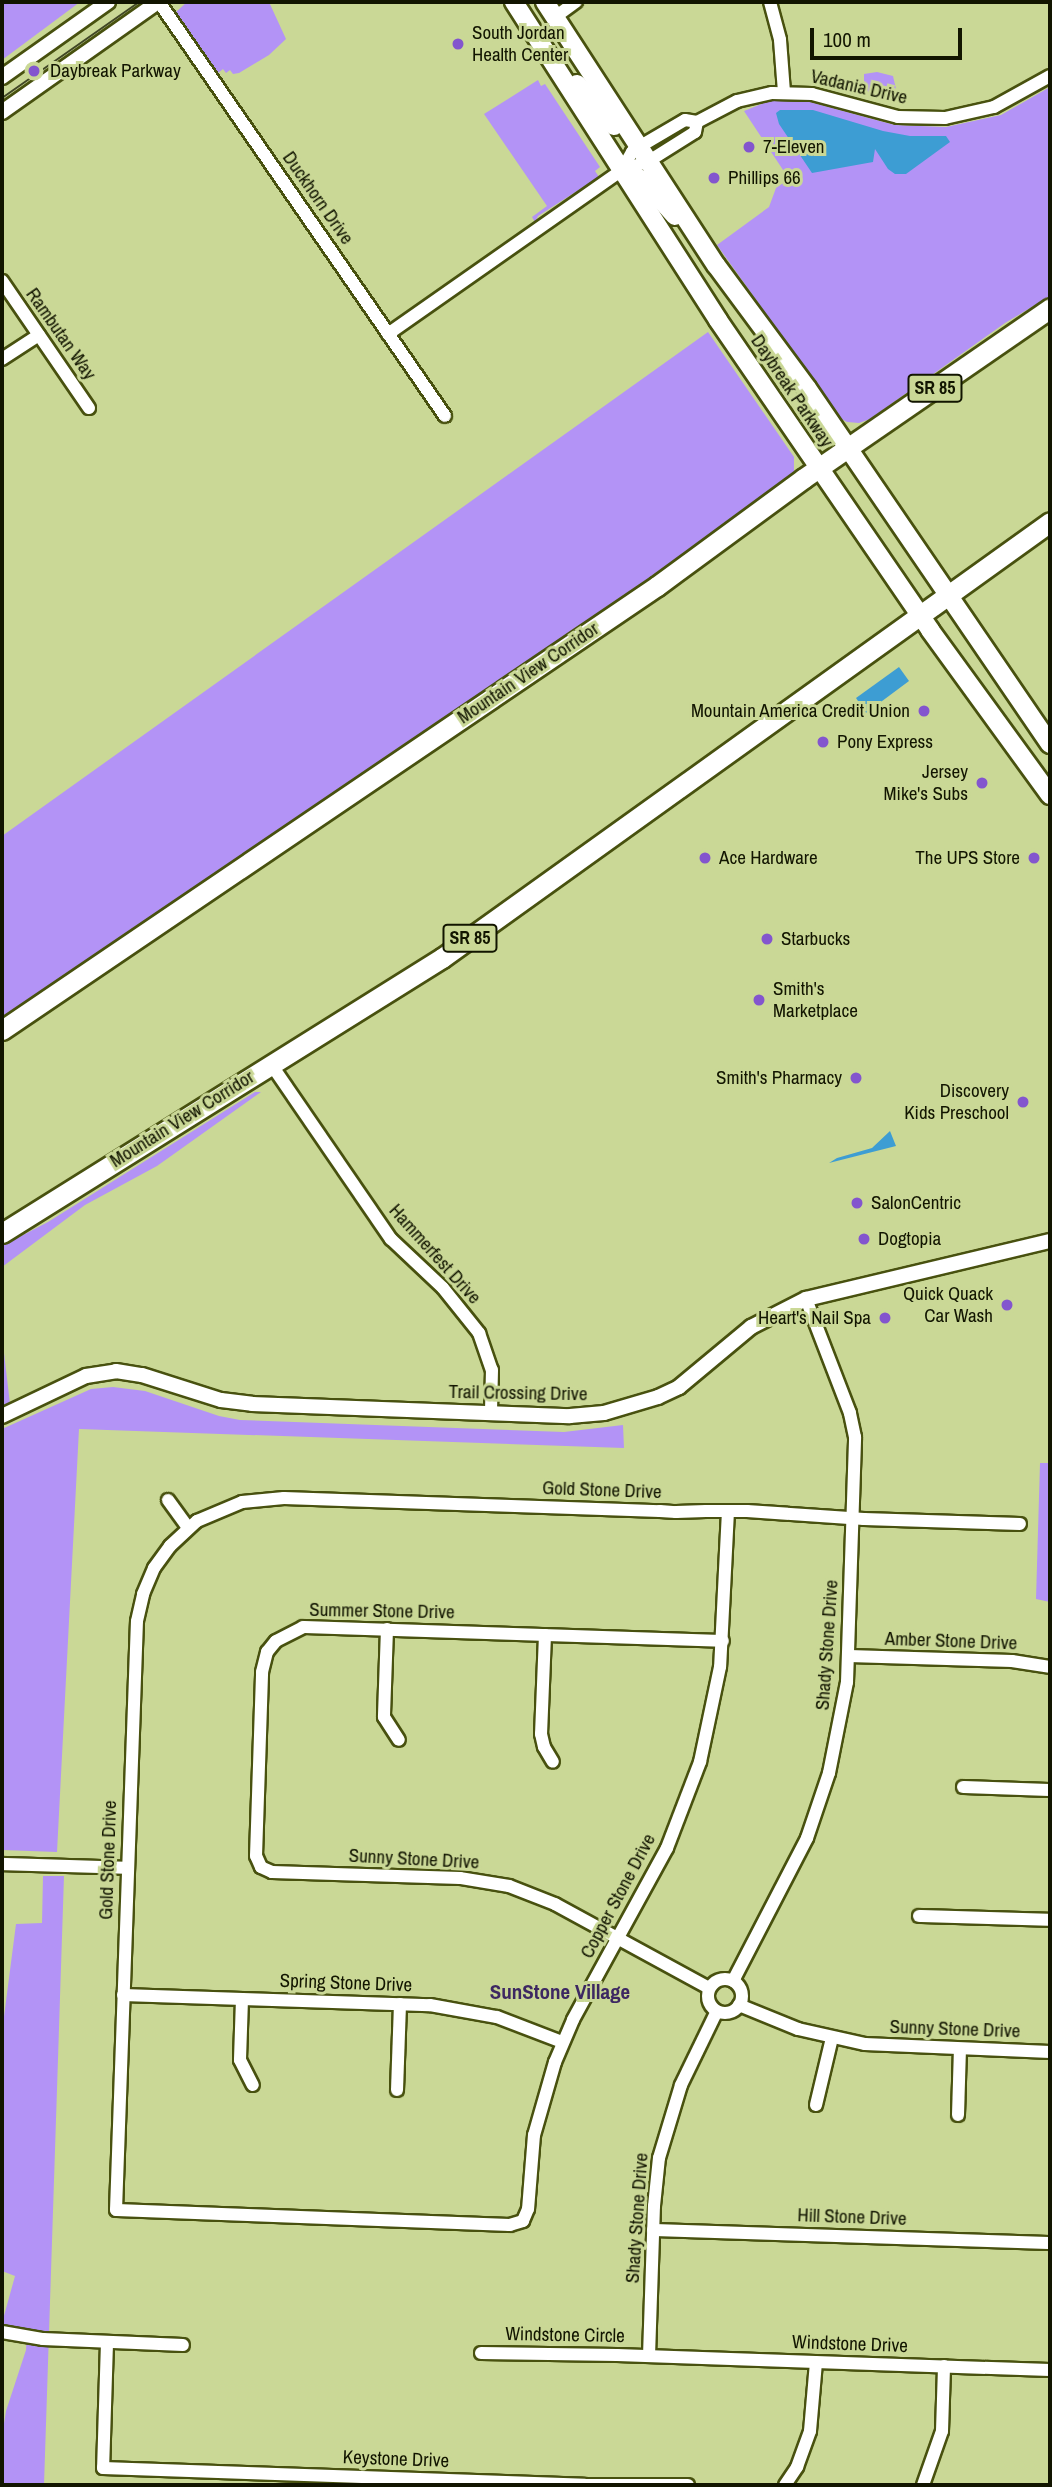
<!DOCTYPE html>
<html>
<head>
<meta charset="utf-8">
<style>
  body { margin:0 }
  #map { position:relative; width:1052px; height:2487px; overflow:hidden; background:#cad896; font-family:"Archivo Narrow",sans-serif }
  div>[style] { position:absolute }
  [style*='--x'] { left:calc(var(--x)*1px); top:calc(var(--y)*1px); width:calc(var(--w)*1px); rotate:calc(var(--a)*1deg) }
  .green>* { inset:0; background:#b393f6 }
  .water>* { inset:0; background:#3d9dd3 }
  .roads { filter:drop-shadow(2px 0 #48510f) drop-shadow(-2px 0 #48510f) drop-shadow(0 2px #48510f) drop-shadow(0 -2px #48510f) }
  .minor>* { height:12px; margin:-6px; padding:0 6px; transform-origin:6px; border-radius:6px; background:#fff }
  .minor>.ring { margin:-6px; padding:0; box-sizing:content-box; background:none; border:12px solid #fff; border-radius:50% }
  .tertiary>* { height:14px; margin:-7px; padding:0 7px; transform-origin:7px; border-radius:7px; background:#fff }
  .primary>* { height:18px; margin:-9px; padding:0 9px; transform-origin:9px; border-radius:9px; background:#fff }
  .trunk>* { height:19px; margin:-9.5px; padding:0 9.5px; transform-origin:9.5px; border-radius:9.5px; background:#fff }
  .tram>* { height:2px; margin:-1px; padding:0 1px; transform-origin:1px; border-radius:1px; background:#414726 }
  .dots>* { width:19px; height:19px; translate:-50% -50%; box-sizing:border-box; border:4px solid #cad896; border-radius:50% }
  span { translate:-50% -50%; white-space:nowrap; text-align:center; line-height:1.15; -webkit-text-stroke:6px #cad896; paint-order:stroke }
  .shield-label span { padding:2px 5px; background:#cad896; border:2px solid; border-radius:5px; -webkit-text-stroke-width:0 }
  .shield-label { font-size:18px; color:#121500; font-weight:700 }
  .poi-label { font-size:19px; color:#121500 }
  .left { translate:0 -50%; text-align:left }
  .right { translate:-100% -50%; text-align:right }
  .street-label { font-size:19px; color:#121500 }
  .neighbourhood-label { font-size:21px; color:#3d2862; font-weight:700 }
  .frame { position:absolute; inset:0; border:4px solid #121500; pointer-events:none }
  .scale { position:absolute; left:810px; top:28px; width:152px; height:32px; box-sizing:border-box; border:4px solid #121500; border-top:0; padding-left:9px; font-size:21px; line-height:24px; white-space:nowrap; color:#121500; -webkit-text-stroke:5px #cad896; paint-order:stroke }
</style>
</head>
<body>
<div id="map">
  <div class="green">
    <i style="clip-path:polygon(2px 2px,80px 2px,2px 60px)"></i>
    <i style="clip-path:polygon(187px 2px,269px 2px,286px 39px,269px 55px,239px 73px,233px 74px,230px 70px,226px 73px,223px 69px,218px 73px,176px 12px)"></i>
    <i style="clip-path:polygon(877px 72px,893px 76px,896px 89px,892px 100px,864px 91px,864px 74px)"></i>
    <i style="clip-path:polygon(538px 80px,541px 86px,545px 84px,600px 167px,595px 171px,599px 177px,538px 216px,535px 222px,532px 217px,547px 206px,484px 114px)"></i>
    <i style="clip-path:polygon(1050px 87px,1050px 296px,1005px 323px,870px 419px,859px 423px,847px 422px,840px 418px,717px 245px,769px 207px,776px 188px,789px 179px,744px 111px,769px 101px,799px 99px,895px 125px,946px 127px,1001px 115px)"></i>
    <i style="clip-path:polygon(708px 332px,794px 457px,794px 472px,788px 480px,523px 669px,2px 1024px,2px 836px)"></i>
    <i style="clip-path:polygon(255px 1092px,261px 1092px,157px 1166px,85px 1205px,2px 1267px,2px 1246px,48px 1222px)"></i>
    <i style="clip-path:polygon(2px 1336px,10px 1404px,2px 1408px)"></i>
    <i style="clip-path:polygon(113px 1387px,145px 1391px,219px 1416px,240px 1420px,564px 1432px,623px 1425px,624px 1448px,79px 1429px,57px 1852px,2px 1850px,2px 1429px,91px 1389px)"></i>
    <i style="clip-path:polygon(1040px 1463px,1050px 1463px,1050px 1602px,1036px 1599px)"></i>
    <i style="clip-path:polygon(43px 1876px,64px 1876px,44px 2485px,2px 2485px,2px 2436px,6px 2411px,26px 2350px,27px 2332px,2px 2323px,15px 2276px,2px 2271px,2px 2032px,16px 1924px,42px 1923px)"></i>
  </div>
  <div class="water">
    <i style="clip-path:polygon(780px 110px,813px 110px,883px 131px,910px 136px,946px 136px,950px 142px,906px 174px,895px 174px,888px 169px,875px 149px,873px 162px,812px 173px,779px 124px,776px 113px)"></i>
    <i style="clip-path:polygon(899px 667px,909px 681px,866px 713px,856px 698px)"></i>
    <i style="clip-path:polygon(890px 1131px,896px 1146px,829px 1163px,837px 1158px,872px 1148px)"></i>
  </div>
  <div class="roads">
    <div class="minor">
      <i style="--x:159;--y:2;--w:503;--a:55.36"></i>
      <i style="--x:770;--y:2;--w:39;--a:75"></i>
      <i style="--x:780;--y:40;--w:52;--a:85.6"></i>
      <i style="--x:555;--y:17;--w:26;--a:-36"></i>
      <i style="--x:622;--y:170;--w:21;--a:-61"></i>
      <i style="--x:632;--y:152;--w:9;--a:-36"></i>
      <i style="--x:639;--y:147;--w:53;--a:-30.4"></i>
      <i style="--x:685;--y:120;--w:12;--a:9"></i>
      <i style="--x:697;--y:122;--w:45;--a:-27.7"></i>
      <i style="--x:737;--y:101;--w:36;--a:-13"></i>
      <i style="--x:772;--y:93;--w:40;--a:1.4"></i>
      <i style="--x:812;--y:94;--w:89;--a:15"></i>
      <i style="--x:898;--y:117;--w:47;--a:1.2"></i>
      <i style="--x:945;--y:118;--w:50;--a:-12.7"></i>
      <i style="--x:994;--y:107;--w:64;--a:-29"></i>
      <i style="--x:2;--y:281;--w:154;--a:55.6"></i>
      <i style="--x:388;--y:334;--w:286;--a:-35"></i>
      <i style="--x:622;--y:170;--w:28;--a:-18"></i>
      <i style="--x:649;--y:161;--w:54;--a:-32.2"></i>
      <i style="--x:695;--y:132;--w:10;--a:-79"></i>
      <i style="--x:2;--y:359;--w:44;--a:-33"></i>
      <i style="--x:271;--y:1064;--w:212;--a:55.6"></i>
      <i style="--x:391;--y:1239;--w:71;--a:43.3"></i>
      <i style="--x:443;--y:1288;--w:58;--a:51.3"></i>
      <i style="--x:479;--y:1333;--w:39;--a:71"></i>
      <i style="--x:492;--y:1370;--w:42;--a:91.4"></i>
      <i style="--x:168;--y:1500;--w:34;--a:54"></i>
      <i style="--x:728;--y:1511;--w:156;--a:92.9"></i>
      <i style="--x:720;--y:1667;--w:97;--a:101.9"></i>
      <i style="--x:700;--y:1762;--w:92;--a:111"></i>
      <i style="--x:667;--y:1848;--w:196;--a:118.7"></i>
      <i style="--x:573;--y:2020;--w:46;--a:113.2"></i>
      <i style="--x:555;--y:2062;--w:76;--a:106"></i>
      <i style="--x:534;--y:2135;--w:74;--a:94.6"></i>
      <i style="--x:528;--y:2209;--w:13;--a:113"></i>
      <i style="--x:523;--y:2221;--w:14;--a:163"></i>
      <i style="--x:510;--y:2225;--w:394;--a:-177.8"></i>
      <i style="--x:116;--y:2210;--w:589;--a:-87.96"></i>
      <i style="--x:137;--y:1621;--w:28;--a:-77"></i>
      <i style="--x:143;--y:1594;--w:28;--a:-67"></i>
      <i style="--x:154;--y:1568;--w:27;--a:-54"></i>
      <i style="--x:170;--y:1546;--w:37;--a:-43"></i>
      <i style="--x:197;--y:1521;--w:49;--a:-22.9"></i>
      <i style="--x:242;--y:1502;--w:42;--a:-5.4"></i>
      <i style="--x:284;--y:1498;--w:376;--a:2"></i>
      <i style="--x:660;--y:1511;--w:16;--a:4"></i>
      <i style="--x:676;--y:1512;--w:30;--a:-2"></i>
      <i style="--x:706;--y:1511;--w:41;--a:0"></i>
      <i style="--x:747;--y:1511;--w:117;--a:3.9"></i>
      <i style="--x:864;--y:1519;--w:156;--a:1.8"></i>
      <i style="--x:387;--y:1629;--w:88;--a:92"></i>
      <i style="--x:384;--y:1717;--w:27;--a:57"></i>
      <i style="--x:545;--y:1635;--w:99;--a:92.3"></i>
      <i style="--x:541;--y:1734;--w:13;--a:77"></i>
      <i style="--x:544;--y:1747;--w:17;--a:59"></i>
      <i style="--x:849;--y:1656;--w:163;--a:1.8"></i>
      <i style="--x:1012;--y:1661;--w:38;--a:9"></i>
      <i style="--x:963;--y:1787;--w:87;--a:2"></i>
      <i style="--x:2;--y:1864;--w:125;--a:1.8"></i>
      <i style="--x:919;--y:1916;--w:131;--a:1.7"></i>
      <i class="ring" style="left:708px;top:1979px;width:22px;height:22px"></i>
      <i style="--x:733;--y:1981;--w:161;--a:-62.6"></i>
      <i style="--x:807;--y:1838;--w:69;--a:-71.3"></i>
      <i style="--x:829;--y:1773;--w:93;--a:-78.8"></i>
      <i style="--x:847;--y:1682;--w:245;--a:-88.1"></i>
      <i style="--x:855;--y:1437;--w:25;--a:-102"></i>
      <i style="--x:850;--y:1413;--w:122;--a:-111.1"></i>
      <i style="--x:709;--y:1988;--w:175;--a:-151.4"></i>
      <i style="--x:555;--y:1904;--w:49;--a:-158.6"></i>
      <i style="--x:509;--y:1886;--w:50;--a:-170.7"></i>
      <i style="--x:460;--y:1878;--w:188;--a:-178.2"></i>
      <i style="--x:272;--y:1872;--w:12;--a:-156"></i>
      <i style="--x:261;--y:1867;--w:12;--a:-114"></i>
      <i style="--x:256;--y:1856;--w:184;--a:-88.1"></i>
      <i style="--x:262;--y:1672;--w:21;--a:-76"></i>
      <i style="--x:267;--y:1652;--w:14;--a:-51"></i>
      <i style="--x:276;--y:1641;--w:30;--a:-27"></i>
      <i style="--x:303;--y:1627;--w:420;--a:1.9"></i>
      <i style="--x:123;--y:1995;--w:307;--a:1.9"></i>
      <i style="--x:430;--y:2005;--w:68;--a:10.2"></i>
      <i style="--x:497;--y:2017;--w:70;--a:21"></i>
      <i style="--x:242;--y:1999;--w:61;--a:91.9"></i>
      <i style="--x:240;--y:2060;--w:28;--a:63"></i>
      <i style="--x:739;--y:2005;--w:64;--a:22.1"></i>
      <i style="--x:798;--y:2029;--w:69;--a:12.6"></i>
      <i style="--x:865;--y:2044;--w:185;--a:2.5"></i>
      <i style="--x:397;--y:2090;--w:86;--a:-88"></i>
      <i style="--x:816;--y:2105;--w:69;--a:-76.6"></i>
      <i style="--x:958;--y:2115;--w:66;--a:-88.3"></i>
      <i style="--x:653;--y:2230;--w:397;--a:1.9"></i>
      <i style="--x:2;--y:2332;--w:42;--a:9.7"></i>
      <i style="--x:43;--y:2339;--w:140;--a:2.5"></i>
      <i style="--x:107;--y:2343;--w:125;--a:91.8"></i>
      <i style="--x:103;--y:2468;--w:482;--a:2"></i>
      <i style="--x:585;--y:2485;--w:103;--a:0"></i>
      <i style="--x:481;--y:2353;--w:136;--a:0.8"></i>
      <i style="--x:617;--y:2355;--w:433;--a:2"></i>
      <i style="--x:649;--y:2356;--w:150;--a:-88.1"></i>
      <i style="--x:654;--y:2206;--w:48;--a:-84.1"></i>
      <i style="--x:659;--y:2158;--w:76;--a:-73.2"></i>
      <i style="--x:681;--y:2085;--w:82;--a:-64.1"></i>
      <i style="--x:785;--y:2485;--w:22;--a:-56"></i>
      <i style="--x:797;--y:2467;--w:38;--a:-70"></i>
      <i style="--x:810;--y:2431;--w:69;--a:-85"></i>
      <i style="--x:923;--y:2485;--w:57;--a:-70.6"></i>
      <i style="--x:942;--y:2431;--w:65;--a:-88.2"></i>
    </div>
    <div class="tertiary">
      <i style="--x:2;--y:77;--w:130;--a:-35.3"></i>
      <i style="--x:2;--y:112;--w:191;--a:-35.2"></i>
      <i style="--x:2;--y:1416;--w:93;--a:-25.5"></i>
      <i style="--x:86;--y:1376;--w:30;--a:-9"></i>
      <i style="--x:116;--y:1371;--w:26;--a:9"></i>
      <i style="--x:142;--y:1375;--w:83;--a:17.6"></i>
      <i style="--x:221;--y:1400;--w:31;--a:7"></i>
      <i style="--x:252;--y:1404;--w:318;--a:2.2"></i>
      <i style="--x:570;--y:1416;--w:34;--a:-5"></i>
      <i style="--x:604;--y:1413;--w:56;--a:-16.5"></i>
      <i style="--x:658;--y:1397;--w:23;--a:-25"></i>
      <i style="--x:679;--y:1387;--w:94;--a:-39.8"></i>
      <i style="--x:751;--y:1327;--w:62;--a:-27"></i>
      <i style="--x:806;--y:1299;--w:251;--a:-13.4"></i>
    </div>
    <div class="primary">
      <i style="--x:514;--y:2;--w:378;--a:57.3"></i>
      <i style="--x:718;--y:320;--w:376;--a:55.6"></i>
      <i style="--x:930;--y:630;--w:204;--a:54"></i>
      <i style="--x:545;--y:2;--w:314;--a:57"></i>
      <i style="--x:716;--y:265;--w:153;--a:53.5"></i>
      <i style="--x:807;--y:388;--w:431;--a:55.7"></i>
      <i style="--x:577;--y:84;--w:56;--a:48.6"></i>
      <i style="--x:636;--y:177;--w:8;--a:23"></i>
      <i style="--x:643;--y:180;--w:48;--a:48.4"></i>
    </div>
    <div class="trunk">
      <i style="--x:2;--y:1030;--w:791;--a:-34.13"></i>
      <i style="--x:657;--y:586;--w:182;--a:-36.3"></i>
      <i style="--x:804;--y:478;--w:299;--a:-34.6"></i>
      <i style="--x:2;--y:1233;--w:519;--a:-32.01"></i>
      <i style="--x:442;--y:958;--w:748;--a:-35.64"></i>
    </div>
  </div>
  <div class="tram">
    <i style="--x:2;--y:98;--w:167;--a:-35"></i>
  </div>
  <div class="dots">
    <i style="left:458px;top:44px;background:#8355ce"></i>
    <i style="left:34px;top:71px;background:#8355ce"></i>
    <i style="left:749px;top:147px;background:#8355ce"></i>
    <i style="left:714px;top:178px;background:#8355ce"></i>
    <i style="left:924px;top:711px;background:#8355ce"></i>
    <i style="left:823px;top:742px;background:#8355ce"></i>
    <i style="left:982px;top:783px;background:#8355ce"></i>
    <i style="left:705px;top:858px;background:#8355ce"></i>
    <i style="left:1034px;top:858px;background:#8355ce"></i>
    <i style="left:767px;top:939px;background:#8355ce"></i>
    <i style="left:759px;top:1000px;background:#8355ce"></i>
    <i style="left:856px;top:1078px;background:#8355ce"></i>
    <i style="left:1023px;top:1102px;background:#8355ce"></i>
    <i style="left:857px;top:1203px;background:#8355ce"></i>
    <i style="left:864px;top:1239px;background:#8355ce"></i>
    <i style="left:1007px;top:1305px;background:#8355ce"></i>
    <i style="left:885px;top:1318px;background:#8355ce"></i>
  </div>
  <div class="shield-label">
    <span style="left:935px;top:388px">SR 85</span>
    <span style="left:470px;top:938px">SR 85</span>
  </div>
  <div class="poi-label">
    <span class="left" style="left:472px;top:44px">South Jordan<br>Health Center</span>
    <span class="left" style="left:50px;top:71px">Daybreak Parkway</span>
    <span class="left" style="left:763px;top:147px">7-Eleven</span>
    <span class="left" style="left:728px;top:178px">Phillips 66</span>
    <span class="right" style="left:910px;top:711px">Mountain America Credit Union</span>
    <span class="left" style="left:837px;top:742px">Pony Express</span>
    <span class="right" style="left:968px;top:783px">Jersey<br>Mike's Subs</span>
    <span class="left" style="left:719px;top:858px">Ace Hardware</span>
    <span class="right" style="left:1020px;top:858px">The UPS Store</span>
    <span class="left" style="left:781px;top:939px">Starbucks</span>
    <span class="left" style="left:773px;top:1000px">Smith's<br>Marketplace</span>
    <span class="right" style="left:842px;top:1078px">Smith's Pharmacy</span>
    <span class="right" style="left:1009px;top:1102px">Discovery<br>Kids Preschool</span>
    <span class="left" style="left:871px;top:1203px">SalonCentric</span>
    <span class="left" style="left:878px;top:1239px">Dogtopia</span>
    <span class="right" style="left:993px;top:1305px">Quick Quack<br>Car Wash</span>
    <span class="right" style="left:871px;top:1318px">Heart's Nail Spa</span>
  </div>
  <div class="street-label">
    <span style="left:859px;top:87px;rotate:13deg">Vadania Drive</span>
    <span style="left:318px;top:198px;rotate:55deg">Duckhorn Drive</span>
    <span style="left:61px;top:334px;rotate:55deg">Rambutan Way</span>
    <span style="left:792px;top:391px;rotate:56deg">Daybreak Parkway</span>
    <span style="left:528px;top:673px;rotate:-34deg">Mountain View Corridor</span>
    <span style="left:182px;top:1119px;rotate:-32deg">Mountain View Corridor</span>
    <span style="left:435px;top:1254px;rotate:48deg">Hammerfest Drive</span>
    <span style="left:518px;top:1393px;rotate:1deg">Trail Crossing Drive</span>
    <span style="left:602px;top:1490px;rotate:2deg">Gold Stone Drive</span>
    <span style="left:382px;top:1611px;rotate:1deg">Summer Stone Drive</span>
    <span style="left:951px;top:1641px;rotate:2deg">Amber Stone Drive</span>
    <span style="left:827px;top:1645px;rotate:-86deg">Shady Stone Drive</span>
    <span style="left:414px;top:1859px;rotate:3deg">Sunny Stone Drive</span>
    <span style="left:108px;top:1860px;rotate:-88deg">Gold Stone Drive</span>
    <span style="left:618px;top:1896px;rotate:-62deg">Copper Stone Drive</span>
    <span style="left:346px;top:1983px;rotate:2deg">Spring Stone Drive</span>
    <span style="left:955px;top:2029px;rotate:2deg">Sunny Stone Drive</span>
    <span style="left:852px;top:2217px;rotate:2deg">Hill Stone Drive</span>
    <span style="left:637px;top:2218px;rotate:-86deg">Shady Stone Drive</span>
    <span style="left:565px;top:2335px;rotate:1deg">Windstone Circle</span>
    <span style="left:850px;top:2344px;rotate:2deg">Windstone Drive</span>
    <span style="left:396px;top:2459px;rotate:2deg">Keystone Drive</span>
  </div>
  <div class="neighbourhood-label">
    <span style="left:560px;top:1992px">SunStone Village</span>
  </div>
  <div class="frame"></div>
  <div class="scale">100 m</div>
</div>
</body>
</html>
